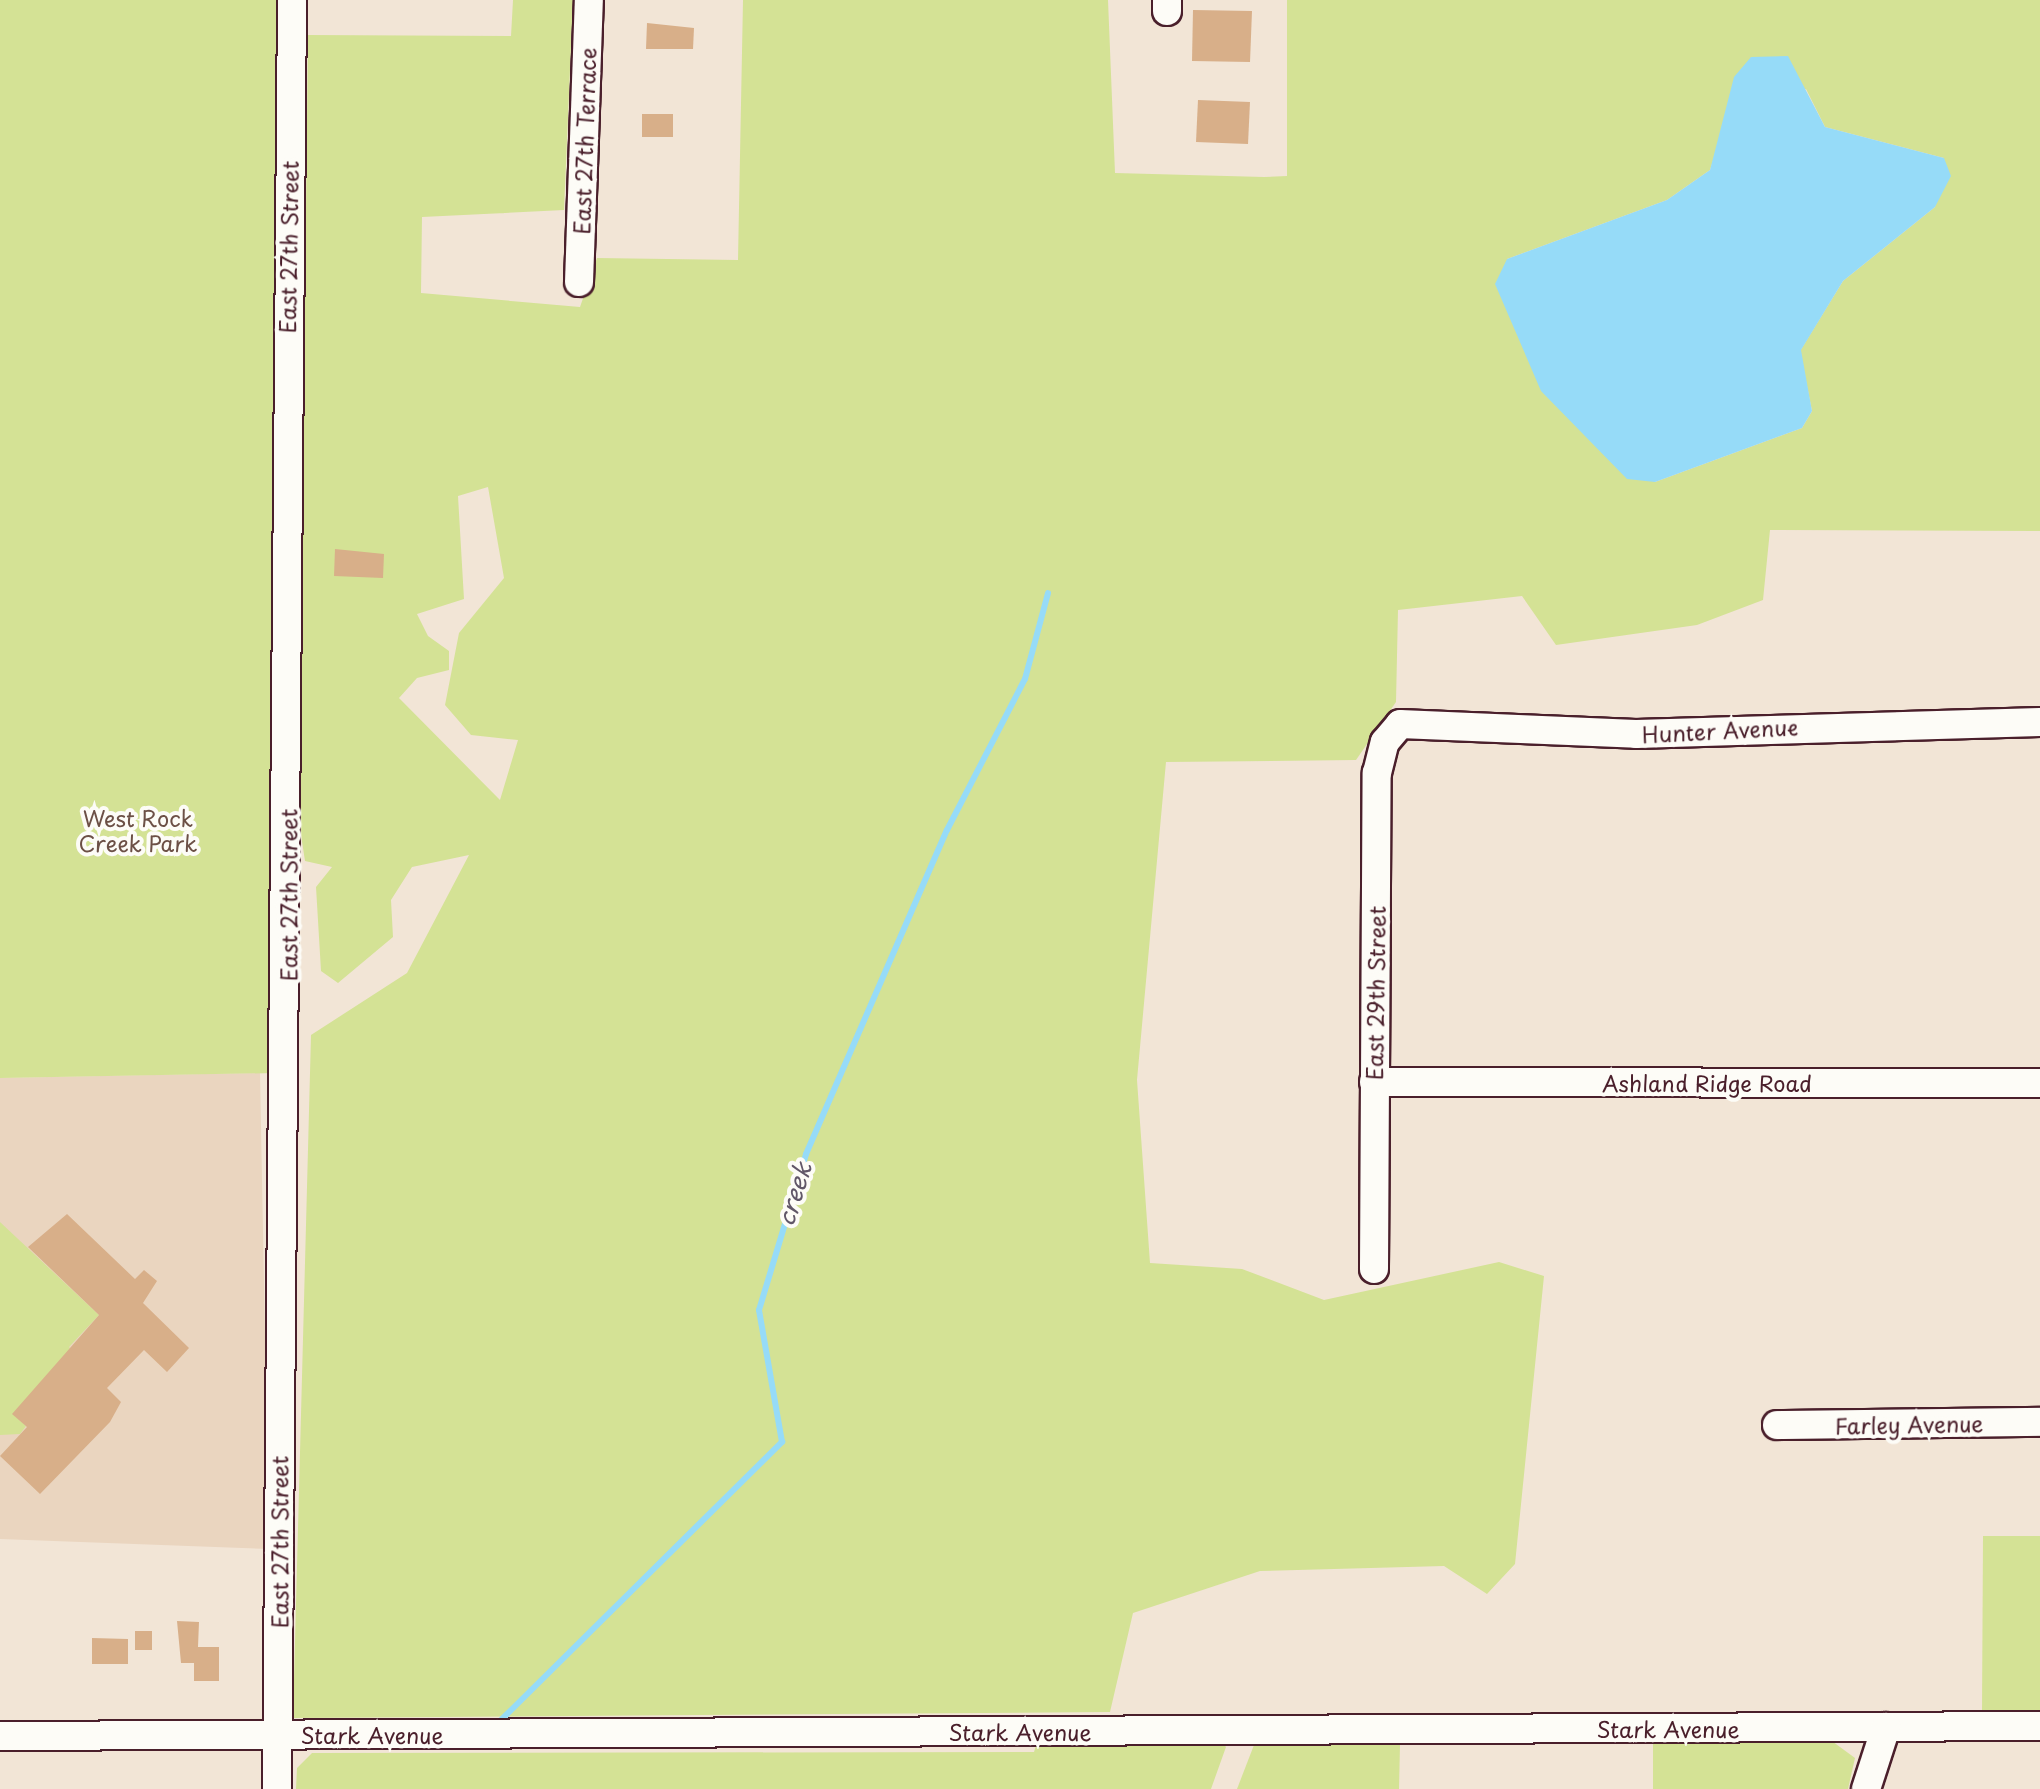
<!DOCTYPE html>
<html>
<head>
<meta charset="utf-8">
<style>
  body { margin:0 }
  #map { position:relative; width:2040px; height:1789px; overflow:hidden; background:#f2e5d6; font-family:"Playpen Sans",sans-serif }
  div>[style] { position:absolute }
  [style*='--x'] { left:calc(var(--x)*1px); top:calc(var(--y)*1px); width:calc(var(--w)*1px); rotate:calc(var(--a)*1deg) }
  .built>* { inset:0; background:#ead5bf }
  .green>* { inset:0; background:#d4e295 }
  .water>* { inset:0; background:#96dbf8 }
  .stream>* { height:6px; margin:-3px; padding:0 3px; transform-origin:3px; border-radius:3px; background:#96dbf8 }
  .building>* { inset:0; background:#d8af89 }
  .roads { filter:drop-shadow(2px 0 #4a1f2b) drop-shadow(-2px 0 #4a1f2b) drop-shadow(0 2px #4a1f2b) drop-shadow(0 -2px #4a1f2b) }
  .minor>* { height:28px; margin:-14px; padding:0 14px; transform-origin:14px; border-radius:14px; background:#fdfcf7 }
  span { translate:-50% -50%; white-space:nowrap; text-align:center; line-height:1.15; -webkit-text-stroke:8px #fdfcf7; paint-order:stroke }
  .street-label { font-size:22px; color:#4a1f2b }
  .park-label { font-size:22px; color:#6c5046 }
  .water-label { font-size:24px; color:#615768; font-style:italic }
</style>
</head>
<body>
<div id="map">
  <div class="built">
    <i style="clip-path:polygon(260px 1073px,269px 1549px,0 1539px,0 1078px)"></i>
  </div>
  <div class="green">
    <i style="clip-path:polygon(0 0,276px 0,275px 1073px,0 1078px)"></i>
    <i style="clip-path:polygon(evenodd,513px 0,573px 0,564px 210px,422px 217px,421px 293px,580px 307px,597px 258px,738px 260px,743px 0,1108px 0,1115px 173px,1264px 177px,1287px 176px,1287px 0,2040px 0,2040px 531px,1770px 530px,1763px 600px,1697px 625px,1556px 645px,1522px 596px,1398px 610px,1396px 702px,1356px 760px,1166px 762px,1137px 1080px,1150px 1263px,1242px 1269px,1324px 1300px,1499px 1262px,1544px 1276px,1515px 1564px,1487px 1594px,1444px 1566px,1260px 1571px,1133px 1613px,1110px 1712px,293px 1718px,311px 1035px,407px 973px,469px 855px,412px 867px,391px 900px,393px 937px,338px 983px,321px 971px,316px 887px,332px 867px,305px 861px,299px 822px,308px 35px,511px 36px,513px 0,1806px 89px,1825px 127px,1944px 158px,1935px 207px,1843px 281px,1800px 351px,1812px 411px,1802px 428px,1655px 482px,1507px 259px,1667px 200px,1710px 170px,1724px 127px,1806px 89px,513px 0,488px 487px,504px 578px,459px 633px,445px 705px,471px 735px,518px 740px,500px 800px,399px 698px,417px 678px,449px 670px,449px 651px,428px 636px,417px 614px,464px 599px,458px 496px,488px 487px)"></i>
    <i style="clip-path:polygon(0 1222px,99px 1315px,69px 1347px,76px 1355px,13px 1414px,26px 1426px,20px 1434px,0 1435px)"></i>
    <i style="clip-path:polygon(1983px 1536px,2040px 1536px,2040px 1712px,1982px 1711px)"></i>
    <i style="clip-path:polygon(1825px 1736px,1855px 1758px,1848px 1789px,1653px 1789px,1653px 1738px)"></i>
    <i style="clip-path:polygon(1220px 1740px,1226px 1747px,1211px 1789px,296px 1789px,297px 1768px,312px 1753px,1034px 1752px,1037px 1742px)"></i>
    <i style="clip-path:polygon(1254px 1745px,1400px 1745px,1399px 1789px,1237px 1789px)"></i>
  </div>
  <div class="water">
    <i style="clip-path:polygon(1788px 56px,1825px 127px,1944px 158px,1951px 176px,1935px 207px,1843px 281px,1801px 350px,1812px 411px,1802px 428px,1655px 482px,1627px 479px,1541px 391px,1495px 284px,1507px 259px,1667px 200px,1710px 170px,1734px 77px,1751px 57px)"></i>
  </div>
  <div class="stream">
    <i style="--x:498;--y:1723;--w:400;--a:-44.7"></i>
    <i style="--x:782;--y:1442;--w:134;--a:-99.9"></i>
    <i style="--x:759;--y:1310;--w:163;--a:-73.2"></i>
    <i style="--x:806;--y:1154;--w:353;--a:-66.5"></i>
    <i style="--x:947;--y:830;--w:170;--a:-62.7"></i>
    <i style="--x:1025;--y:679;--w:89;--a:-75"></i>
  </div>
  <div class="building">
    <i style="clip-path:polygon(1193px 10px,1252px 11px,1250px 62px,1192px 61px)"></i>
    <i style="clip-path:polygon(647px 23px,694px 28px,693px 49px,646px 49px)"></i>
    <i style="clip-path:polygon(1198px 100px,1250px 102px,1248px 144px,1196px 142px)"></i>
    <i style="clip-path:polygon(642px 114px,673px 114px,673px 137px,642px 137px)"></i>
    <i style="clip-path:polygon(335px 549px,384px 554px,383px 578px,334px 576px)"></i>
    <i style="clip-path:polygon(67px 1214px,135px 1279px,144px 1270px,157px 1281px,143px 1303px,189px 1348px,167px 1372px,144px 1350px,107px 1388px,121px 1402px,110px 1422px,40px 1494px,0 1456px,27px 1427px,12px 1414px,99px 1315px,28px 1247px)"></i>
    <i style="clip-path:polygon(177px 1621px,199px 1622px,198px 1647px,219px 1647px,219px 1681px,194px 1681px,194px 1663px,181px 1663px)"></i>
    <i style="clip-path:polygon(135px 1631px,152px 1631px,152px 1650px,135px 1650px)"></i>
    <i style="clip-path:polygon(92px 1638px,128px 1639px,128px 1664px,92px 1664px)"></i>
  </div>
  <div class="roads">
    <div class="minor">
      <i style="--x:1167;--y:11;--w:11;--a:-90"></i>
      <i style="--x:579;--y:282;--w:282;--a:-88"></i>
      <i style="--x:1374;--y:1082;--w:666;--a:0.09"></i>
      <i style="--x:1374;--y:1269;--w:496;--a:-89.7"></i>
      <i style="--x:1377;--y:773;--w:32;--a:-76"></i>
      <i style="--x:1385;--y:742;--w:23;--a:-50"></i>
      <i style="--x:1400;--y:724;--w:236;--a:2.4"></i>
      <i style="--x:1636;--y:734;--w:404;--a:-1.7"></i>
      <i style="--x:1777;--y:1425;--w:263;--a:-0.7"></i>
      <i style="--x:0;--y:1736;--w:2040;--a:-0.28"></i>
      <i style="--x:277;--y:1789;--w:1789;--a:-89.52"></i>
      <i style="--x:1866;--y:1789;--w:65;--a:-72.1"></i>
    </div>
  </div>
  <div class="street-label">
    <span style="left:584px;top:141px;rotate:-88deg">East 27th Terrace</span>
    <span style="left:288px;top:247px;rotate:-89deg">East 27th Street</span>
    <span style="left:1720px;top:730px;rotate:-3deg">Hunter Avenue</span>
    <span style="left:288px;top:895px;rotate:-90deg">East 27th Street</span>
    <span style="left:1375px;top:993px;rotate:-89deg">East 29th Street</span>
    <span style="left:1707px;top:1083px">Ashland Ridge Road</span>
    <span style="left:1909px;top:1424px;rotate:-1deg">Farley Avenue</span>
    <span style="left:279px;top:1542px;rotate:-90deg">East 27th Street</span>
    <span style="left:1668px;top:1729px">Stark Avenue</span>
    <span style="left:1020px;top:1732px">Stark Avenue</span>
    <span style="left:372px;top:1735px">Stark Avenue</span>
  </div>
  <div class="park-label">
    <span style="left:138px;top:830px">West Rock<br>Creek Park</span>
  </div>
  <div class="water-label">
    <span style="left:794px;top:1194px;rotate:-73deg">creek</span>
  </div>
</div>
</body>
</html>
